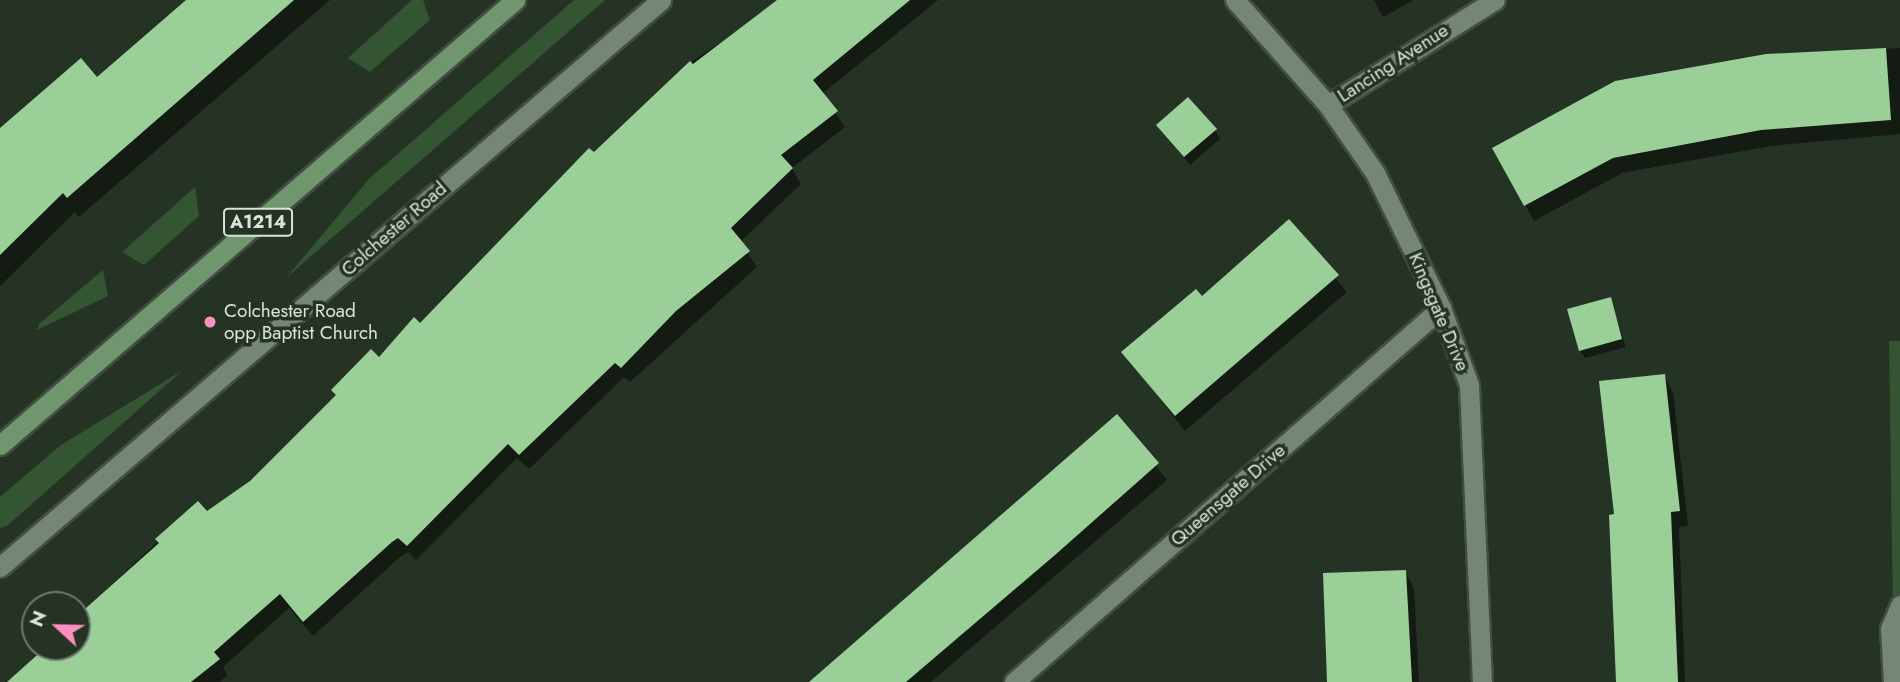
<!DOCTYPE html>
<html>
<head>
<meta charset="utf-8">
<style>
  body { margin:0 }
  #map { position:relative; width:1900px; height:682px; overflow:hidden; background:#253325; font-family:Jost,sans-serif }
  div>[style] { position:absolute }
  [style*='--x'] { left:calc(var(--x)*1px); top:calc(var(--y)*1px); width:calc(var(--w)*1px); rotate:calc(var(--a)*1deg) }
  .green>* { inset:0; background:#335532 }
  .shadow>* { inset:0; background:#0007 }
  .building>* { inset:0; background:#9ad098 }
  .roads { filter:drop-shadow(2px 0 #434e42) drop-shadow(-2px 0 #434e42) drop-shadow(0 2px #434e42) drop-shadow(0 -2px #434e42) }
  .service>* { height:19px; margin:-9.5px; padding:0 9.5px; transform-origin:9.5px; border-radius:9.5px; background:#768675 }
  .minor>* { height:19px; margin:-9.5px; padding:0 9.5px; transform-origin:9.5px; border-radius:9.5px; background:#768675 }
  .primary>* { height:19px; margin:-9.5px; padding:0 9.5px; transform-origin:9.5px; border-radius:9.5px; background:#70966e }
  .dots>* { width:19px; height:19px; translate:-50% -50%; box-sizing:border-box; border:4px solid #253325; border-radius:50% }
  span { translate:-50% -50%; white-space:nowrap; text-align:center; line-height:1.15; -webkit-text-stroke:7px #253325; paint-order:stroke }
  .shield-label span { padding:2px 5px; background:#253325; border:2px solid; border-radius:5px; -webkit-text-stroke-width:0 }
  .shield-label { font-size:18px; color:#dae3da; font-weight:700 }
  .street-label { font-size:19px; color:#dae3da }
  .poi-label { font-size:19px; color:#dae3da }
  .left { translate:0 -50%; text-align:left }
  .north { position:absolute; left:21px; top:591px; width:70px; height:70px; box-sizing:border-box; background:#253325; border:2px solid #6d796d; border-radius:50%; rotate:292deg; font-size:19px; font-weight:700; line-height:28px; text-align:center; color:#dae3da }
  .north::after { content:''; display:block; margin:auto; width:24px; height:32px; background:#fd8ebe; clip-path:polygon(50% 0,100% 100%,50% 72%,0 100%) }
</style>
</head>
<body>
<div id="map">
  <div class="green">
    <i style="clip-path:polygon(412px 0,423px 0,430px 20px,370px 72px,348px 58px)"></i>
    <i style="clip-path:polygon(574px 0,605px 0,286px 278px,369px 179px)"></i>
    <i style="clip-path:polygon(195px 187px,199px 216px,144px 265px,122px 252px)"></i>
    <i style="clip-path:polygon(103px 270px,108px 296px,37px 330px,40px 323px)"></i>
    <i style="clip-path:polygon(1889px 341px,1900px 341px,1900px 682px,1894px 682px)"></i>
    <i style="clip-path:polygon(183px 370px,7px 526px,0 528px,0 497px,61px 445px)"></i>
  </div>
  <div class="shadow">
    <i style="clip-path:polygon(189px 0,330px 0,79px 217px,75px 212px,0 286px,0 131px,97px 79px)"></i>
    <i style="clip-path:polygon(786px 0,938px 0,822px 94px,845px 127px,792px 168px,801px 184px,740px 242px,757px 267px,630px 382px,624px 377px,529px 469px,517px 458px,416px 560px,408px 552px,400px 557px,313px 636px,289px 608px,223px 667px,227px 675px,220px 682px,8px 682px,45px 647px,77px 647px,77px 617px,198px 504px,207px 514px,251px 482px,337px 397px,333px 390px,420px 326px,691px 62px)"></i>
    <i style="clip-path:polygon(1374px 0,1414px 0,1383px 17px)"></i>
    <i style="clip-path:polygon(1900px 48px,1900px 134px,1771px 146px,1622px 173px,1534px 221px,1495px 149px,1766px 56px)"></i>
    <i style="clip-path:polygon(1158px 125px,1215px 130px,1220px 139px,1190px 165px)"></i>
    <i style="clip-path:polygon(1289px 221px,1347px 292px,1185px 431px,1124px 352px,1201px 298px)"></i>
    <i style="clip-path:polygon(1610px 299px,1626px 347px,1585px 358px,1580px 350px)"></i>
    <i style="clip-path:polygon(1664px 376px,1673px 392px,1688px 526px,1679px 527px,1685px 682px,1617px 682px)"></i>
    <i style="clip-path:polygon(1117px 416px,1167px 480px,931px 682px,811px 682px)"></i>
    <i style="clip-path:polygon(1405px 572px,1414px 588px,1419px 682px,1328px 682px)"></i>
  </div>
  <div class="building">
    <i style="clip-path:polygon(186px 0,294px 0,67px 198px,63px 193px,0 255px,0 128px,81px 58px,97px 77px)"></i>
    <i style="clip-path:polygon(777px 0,910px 0,813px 80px,838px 111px,781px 155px,793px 168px,731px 228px,750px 251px,676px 311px,621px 368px,615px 363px,519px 455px,508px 444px,407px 546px,398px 538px,392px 542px,303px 622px,280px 594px,214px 652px,220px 659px,191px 682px,7px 682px,46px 647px,77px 647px,77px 616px,159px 543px,155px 539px,198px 501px,207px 511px,250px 481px,336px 395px,331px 390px,371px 349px,379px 357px,414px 317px,420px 323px,589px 148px,594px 152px,690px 61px,693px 64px)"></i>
    <i style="clip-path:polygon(1886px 48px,1891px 120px,1761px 130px,1613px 158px,1524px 206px,1492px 148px,1615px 81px,1766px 54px)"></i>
    <i style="clip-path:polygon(1188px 97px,1217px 129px,1184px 157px,1156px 125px)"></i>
    <i style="clip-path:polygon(1289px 219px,1339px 275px,1175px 416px,1121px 352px,1196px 289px,1202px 296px)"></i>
    <i style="clip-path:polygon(1611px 297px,1622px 339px,1579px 351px,1567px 309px)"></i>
    <i style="clip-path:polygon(1665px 374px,1680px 511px,1671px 512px,1678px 682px,1616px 682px,1609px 515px,1614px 514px,1599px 381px)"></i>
    <i style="clip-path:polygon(1117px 414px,1159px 463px,1055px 555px,906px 682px,809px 682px)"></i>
    <i style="clip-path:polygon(1406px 570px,1412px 682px,1327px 682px,1323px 573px)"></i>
  </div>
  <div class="roads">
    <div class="service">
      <i style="--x:1893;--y:682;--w:53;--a:-93.2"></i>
      <i style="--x:1890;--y:629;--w:26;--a:-67"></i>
    </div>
    <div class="minor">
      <i style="--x:1235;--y:0;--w:140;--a:48.5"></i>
      <i style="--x:1328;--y:105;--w:83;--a:55.3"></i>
      <i style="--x:1375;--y:173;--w:150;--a:63.9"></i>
      <i style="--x:1441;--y:308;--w:82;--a:70"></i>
      <i style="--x:1469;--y:385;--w:297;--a:87.5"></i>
      <i style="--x:1328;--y:105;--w:197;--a:-32.2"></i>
      <i style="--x:0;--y:567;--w:871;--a:-40.62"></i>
      <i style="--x:1014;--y:682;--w:568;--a:-41.21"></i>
    </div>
    <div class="primary">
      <i style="--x:0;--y:445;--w:681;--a:-40.83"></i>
    </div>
  </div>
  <div class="dots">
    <i style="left:210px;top:322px;background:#fd8ebe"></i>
  </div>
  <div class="shield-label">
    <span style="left:258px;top:222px">A1214</span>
  </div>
  <div class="street-label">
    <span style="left:1393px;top:63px;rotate:-33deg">Lancing Avenue</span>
    <span style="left:394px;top:229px;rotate:-41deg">Colchester Road</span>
    <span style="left:1439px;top:312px;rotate:67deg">Kingsgate Drive</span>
    <span style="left:1228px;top:495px;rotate:-41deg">Queensgate Drive</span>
  </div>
  <div class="poi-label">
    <span class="left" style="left:224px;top:322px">Colchester Road<br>opp Baptist Church</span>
  </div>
  <div class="north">N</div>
</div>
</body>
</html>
